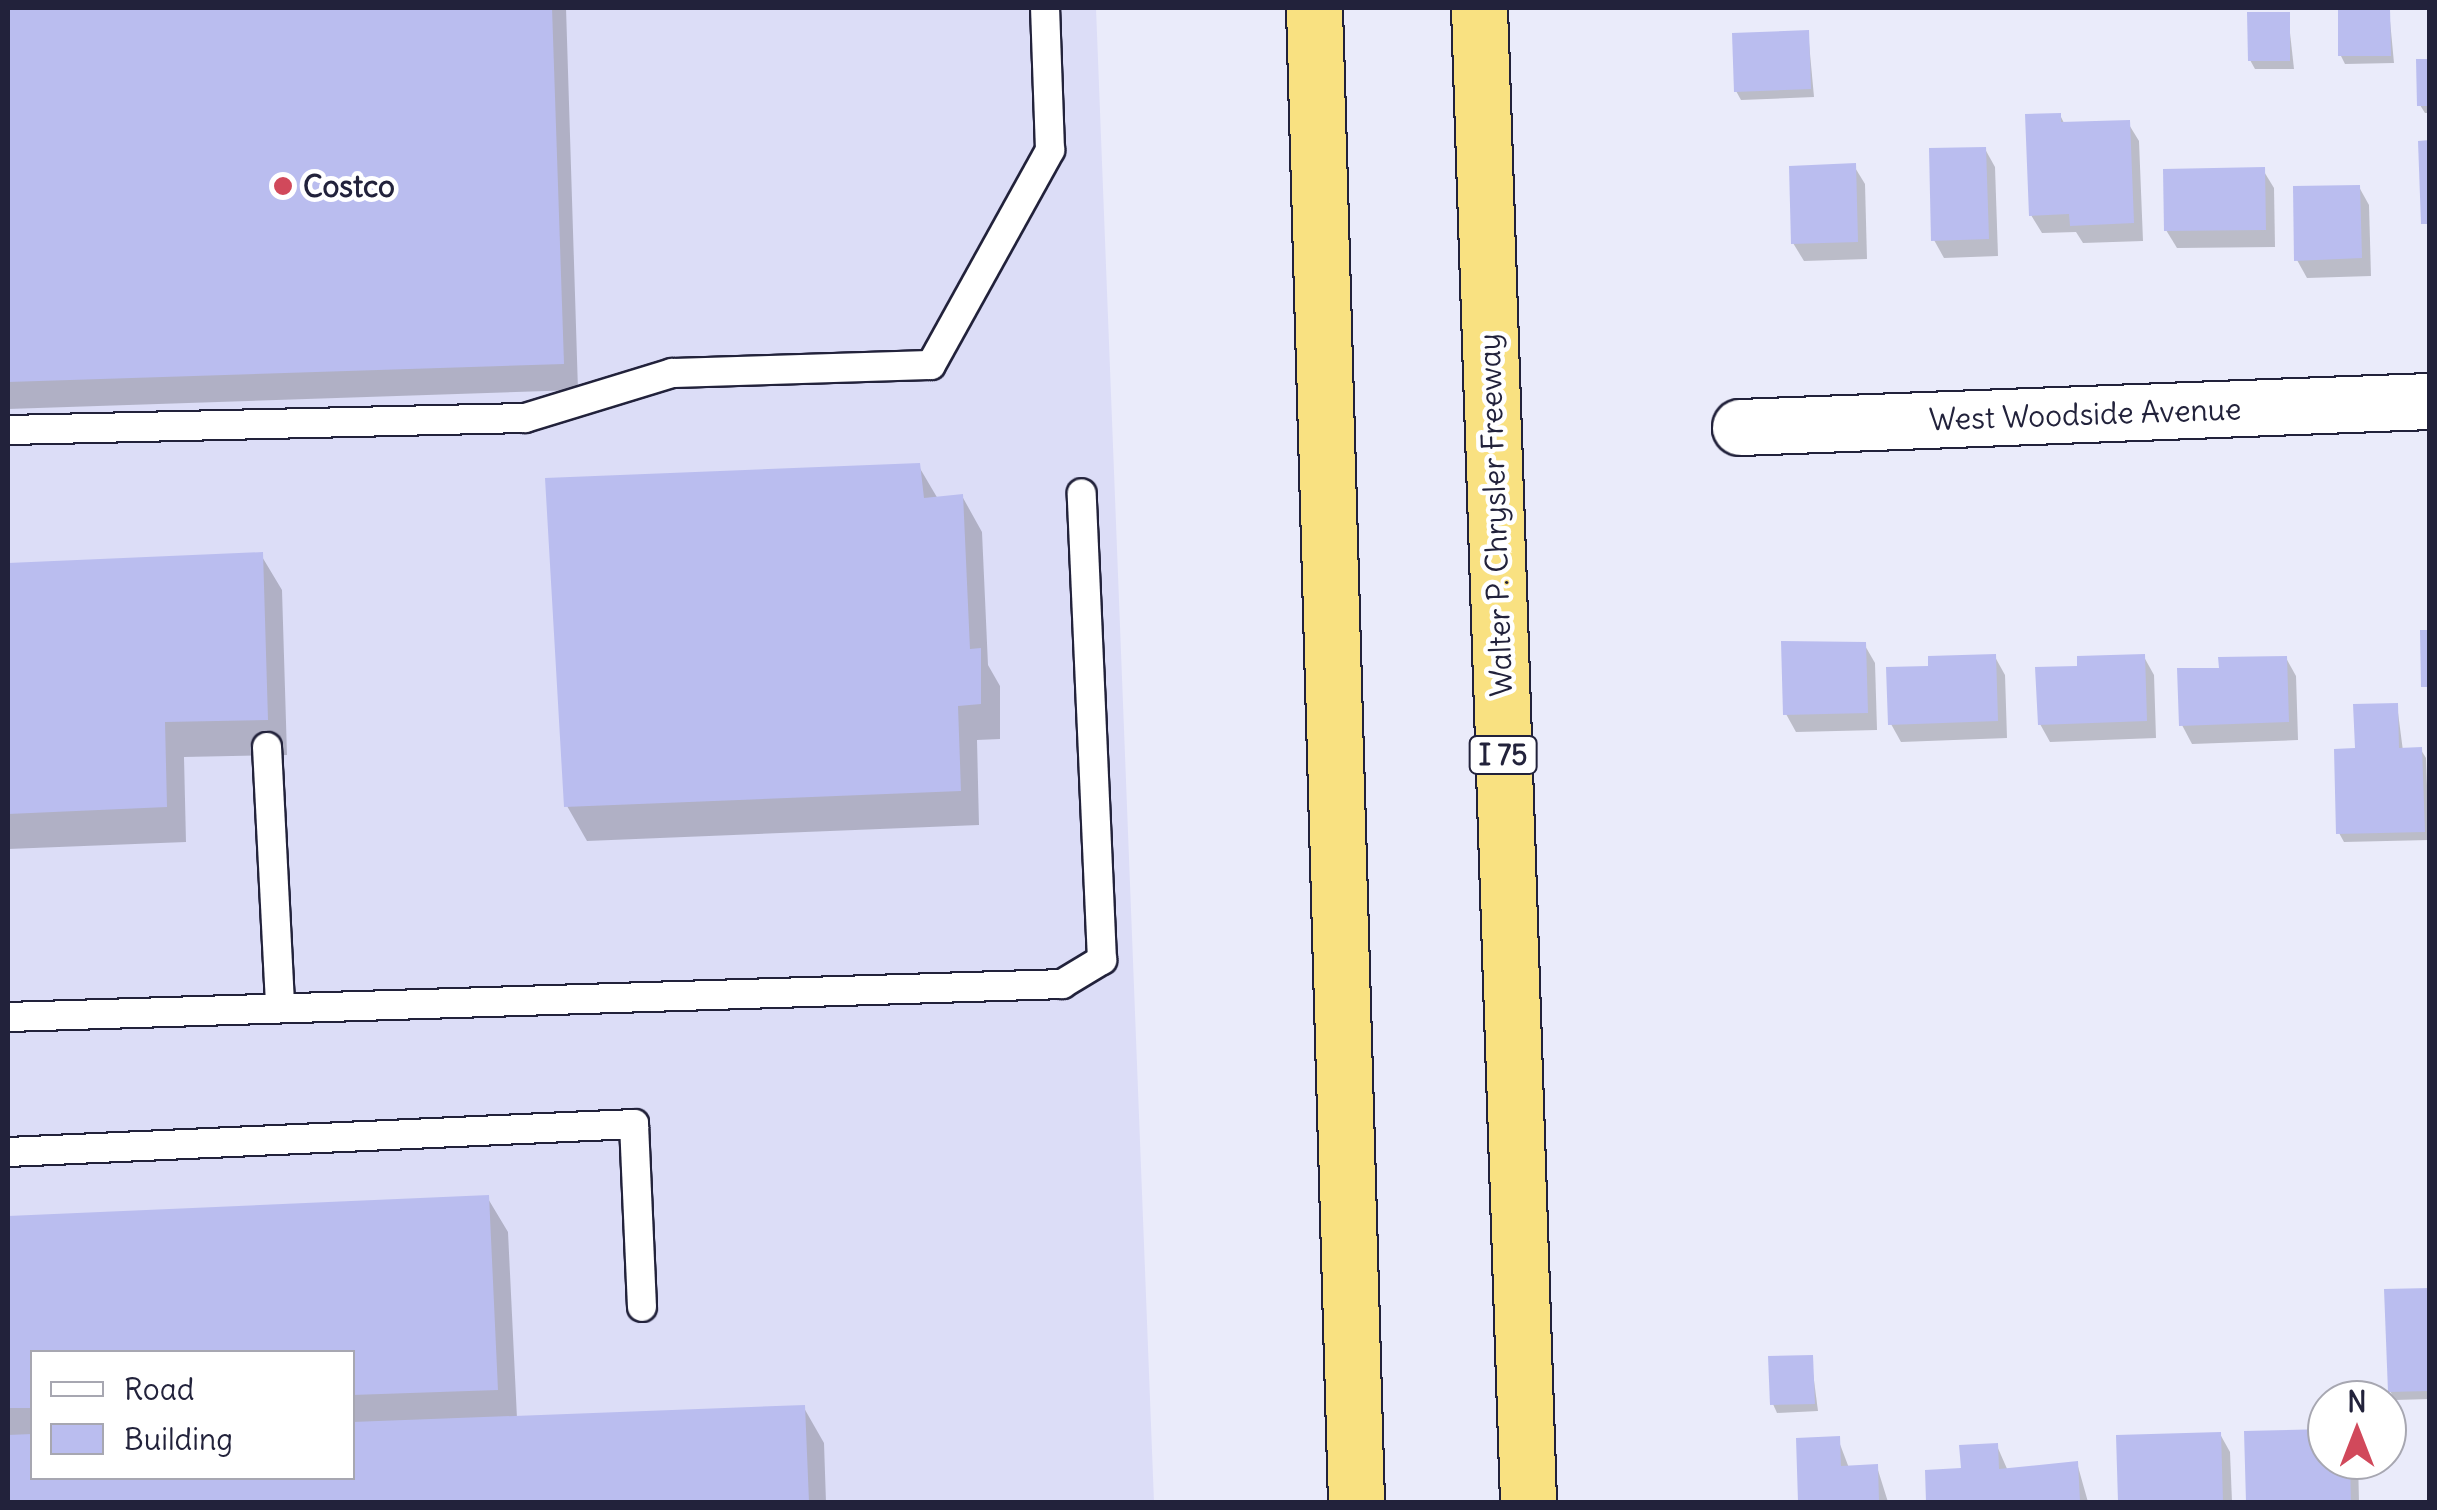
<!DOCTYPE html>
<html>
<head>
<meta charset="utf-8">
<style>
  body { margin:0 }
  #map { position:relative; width:2437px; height:1510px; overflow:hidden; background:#eaebfa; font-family:Delius,sans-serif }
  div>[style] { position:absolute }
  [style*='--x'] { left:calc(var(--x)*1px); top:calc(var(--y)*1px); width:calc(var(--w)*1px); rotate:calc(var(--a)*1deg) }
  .built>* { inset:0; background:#dcddf7 }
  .shadow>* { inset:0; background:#0003 }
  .building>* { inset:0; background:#babdef }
  .roads { filter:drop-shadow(2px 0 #22223b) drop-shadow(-2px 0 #22223b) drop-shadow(0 2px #22223b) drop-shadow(0 -2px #22223b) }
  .service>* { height:28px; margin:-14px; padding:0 14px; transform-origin:14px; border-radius:14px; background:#fff }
  .minor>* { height:55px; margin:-27.5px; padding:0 27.5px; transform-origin:27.5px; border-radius:27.5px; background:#fff }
  .motorway>* { height:55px; margin:-27.5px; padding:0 27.5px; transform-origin:27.5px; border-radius:27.5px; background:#f9e181 }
  .dots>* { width:28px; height:28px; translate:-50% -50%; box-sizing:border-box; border:5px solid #fff; border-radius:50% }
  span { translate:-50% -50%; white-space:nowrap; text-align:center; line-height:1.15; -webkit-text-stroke:9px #fff; paint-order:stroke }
  .shield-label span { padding:2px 8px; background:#fff; border:2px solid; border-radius:8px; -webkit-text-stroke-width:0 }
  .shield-label { font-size:28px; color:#22223b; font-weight:700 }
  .poi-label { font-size:30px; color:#22223b; font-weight:700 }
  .left { translate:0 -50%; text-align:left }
  .street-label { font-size:30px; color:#22223b }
  .frame { position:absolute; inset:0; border:10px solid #22223b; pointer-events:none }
  .legend { position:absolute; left:30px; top:1350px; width:325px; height:130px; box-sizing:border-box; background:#fff; border:2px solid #a7a7b1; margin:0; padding:12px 18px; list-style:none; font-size:30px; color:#22223b }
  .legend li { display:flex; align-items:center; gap:20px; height:50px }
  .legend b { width:50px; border:2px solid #a7a7b1 }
  .north { position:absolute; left:2307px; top:1380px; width:100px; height:100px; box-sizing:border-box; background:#fff; border:2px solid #a7a7b1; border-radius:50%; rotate:0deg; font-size:28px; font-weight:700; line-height:40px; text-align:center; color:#22223b }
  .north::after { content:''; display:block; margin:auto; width:35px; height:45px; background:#d1495b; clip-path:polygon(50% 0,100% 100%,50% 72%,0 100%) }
</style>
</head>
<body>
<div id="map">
  <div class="built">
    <i style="clip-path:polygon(evenodd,8px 8px,1096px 8px,1154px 1502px,8px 1502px,8px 8px,32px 1352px,352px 1352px,352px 1478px,32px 1478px,32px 1352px)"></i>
  </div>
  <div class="shadow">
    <i style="clip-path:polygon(8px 8px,566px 8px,578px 390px,8px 409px)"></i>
    <i style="clip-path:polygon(2389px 10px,2394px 63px,2345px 64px,2341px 56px)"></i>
    <i style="clip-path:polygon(2288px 15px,2294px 69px,2255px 69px,2250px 60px)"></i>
    <i style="clip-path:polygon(1808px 32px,1814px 97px,1741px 100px,1736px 91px)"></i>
    <i style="clip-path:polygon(2430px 62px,2430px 113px,2425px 113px,2420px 105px)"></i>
    <i style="clip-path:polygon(2060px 115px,2065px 125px,2128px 123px,2139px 141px,2143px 241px,2083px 243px,2076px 232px,2042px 233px,2031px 215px)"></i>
    <i style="clip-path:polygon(1985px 149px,1995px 167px,1998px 256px,1944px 258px,1934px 240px)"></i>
    <i style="clip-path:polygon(1854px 166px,1865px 184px,1867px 259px,1804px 261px,1793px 243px)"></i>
    <i style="clip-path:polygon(2263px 170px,2274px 188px,2275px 247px,2177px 248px,2166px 230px)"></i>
    <i style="clip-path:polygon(2359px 187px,2369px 205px,2371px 276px,2307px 278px,2297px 260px)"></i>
    <i style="clip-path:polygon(918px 465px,938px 499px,962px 496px,982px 532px,988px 665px,1000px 686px,1000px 739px,977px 740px,979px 825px,587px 841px,567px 806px)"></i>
    <i style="clip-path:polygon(261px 555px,282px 590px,287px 755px,184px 757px,186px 842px,8px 849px,8px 566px)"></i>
    <i style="clip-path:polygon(1864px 644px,1875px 663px,1877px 730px,1796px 732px,1786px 714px)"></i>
    <i style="clip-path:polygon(1995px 657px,2005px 675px,2007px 738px,1901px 742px,1891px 724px)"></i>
    <i style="clip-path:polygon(2144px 657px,2154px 675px,2156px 738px,2050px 742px,2040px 724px)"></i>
    <i style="clip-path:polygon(2286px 658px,2296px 676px,2298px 740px,2192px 744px,2182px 725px,2222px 670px)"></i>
    <i style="clip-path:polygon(2397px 705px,2403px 751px,2421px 750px,2426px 758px,2429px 840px,2344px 842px,2339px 833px,2358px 751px)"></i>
    <i style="clip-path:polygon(evenodd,487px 1197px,508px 1232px,517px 1418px,804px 1408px,824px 1443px,826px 1502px,8px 1502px,8px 1218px,487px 1197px,32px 1352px,352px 1352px,352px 1478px,32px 1478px,32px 1352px)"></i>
    <i style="clip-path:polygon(2430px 1290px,2430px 1399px,2395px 1400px,2390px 1391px)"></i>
    <i style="clip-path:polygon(1811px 1358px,1818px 1411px,1777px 1413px,1773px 1404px)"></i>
    <i style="clip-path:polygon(2327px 1431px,2327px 1460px,2358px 1460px,2359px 1502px,2249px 1502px,2247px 1433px)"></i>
    <i style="clip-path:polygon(2220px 1434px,2230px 1452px,2232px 1502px,2121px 1502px,2119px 1437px)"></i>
    <i style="clip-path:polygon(1838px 1439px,1849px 1468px,1877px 1467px,1888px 1502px,1801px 1502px,1799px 1440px)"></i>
    <i style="clip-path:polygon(1997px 1446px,2008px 1471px,2077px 1463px,2088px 1502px,1929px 1502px,1927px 1472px,1963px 1471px)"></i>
  </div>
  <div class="building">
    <i style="clip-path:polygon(8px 8px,552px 8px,564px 364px,8px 382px)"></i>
    <i style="clip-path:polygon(2338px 8px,2390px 8px,2391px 56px,2338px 56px)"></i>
    <i style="clip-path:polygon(2247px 12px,2290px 12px,2290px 61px,2248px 61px)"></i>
    <i style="clip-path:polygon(1809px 30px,1811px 89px,1734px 92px,1732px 33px)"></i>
    <i style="clip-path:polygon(2416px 59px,2430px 59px,2430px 106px,2417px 106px)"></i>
    <i style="clip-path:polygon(2061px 113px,2061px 122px,2130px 120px,2134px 223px,2070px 226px,2069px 214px,2029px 216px,2025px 114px)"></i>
    <i style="clip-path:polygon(2430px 140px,2430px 224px,2421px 224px,2418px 141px)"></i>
    <i style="clip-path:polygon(1986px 147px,1989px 239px,1931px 241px,1929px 148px)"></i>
    <i style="clip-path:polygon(1856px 163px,1858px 242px,1791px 244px,1789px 166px)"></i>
    <i style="clip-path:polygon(2265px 167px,2266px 230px,2164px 231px,2163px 169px)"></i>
    <i style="clip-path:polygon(2360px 185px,2362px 258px,2294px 261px,2293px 186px)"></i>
    <i style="clip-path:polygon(920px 463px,924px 498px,963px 494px,970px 649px,981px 648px,981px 704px,958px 706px,961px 791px,564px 807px,545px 478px)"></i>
    <i style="clip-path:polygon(263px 552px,268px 720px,165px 722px,167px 807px,8px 814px,8px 563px)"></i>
    <i style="clip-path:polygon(2420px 630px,2430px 630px,2430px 687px,2421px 687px)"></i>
    <i style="clip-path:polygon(1781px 641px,1866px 642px,1868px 713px,1783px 715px)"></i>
    <i style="clip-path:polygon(1996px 654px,1998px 721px,1888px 725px,1886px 667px,1928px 666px,1928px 656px)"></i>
    <i style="clip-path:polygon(2145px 654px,2147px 721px,2038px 725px,2035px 667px,2077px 666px,2077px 656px)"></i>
    <i style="clip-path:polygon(2287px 656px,2289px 722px,2179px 726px,2177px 668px,2219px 668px,2218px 657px)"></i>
    <i style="clip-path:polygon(2398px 703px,2399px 748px,2422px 747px,2425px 832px,2336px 834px,2334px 749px,2355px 748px,2353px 704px)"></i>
    <i style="clip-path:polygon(489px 1195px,498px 1390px,352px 1395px,352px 1352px,32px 1352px,32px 1408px,8px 1408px,8px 1216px)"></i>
    <i style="clip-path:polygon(2430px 1288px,2430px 1391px,2388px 1392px,2384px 1289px)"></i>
    <i style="clip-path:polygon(1813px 1355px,1815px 1404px,1770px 1405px,1768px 1356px)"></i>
    <i style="clip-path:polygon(805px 1405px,809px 1502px,8px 1502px,8px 1435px,32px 1434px,32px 1478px,352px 1478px,352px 1422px)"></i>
    <i style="clip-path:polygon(2327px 1429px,2327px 1460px,2350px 1460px,2351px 1502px,2246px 1502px,2244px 1431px)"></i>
    <i style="clip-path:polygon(2221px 1432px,2223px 1502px,2118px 1502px,2116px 1435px)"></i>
    <i style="clip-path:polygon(1840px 1436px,1841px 1466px,1878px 1464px,1879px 1502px,1798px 1502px,1796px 1438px)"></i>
    <i style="clip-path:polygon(1998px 1443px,1999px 1469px,2078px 1461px,2080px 1502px,1926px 1502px,1925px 1470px,1961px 1468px,1959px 1445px)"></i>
  </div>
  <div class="roads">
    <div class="service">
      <i style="--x:8;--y:430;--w:517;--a:-1.33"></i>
      <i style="--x:525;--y:418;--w:154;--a:-17"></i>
      <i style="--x:672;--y:373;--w:259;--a:-1.8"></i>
      <i style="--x:931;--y:365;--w:246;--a:-61"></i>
      <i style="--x:1050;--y:150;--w:142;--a:-92"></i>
      <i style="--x:267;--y:747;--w:260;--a:87.1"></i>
      <i style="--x:8;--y:1017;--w:1055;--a:-1.79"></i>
      <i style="--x:1062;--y:984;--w:47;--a:-31"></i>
      <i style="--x:1102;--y:960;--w:467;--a:-92.5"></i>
      <i style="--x:8;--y:1152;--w:627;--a:-2.56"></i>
      <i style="--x:634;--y:1124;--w:183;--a:87.5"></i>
    </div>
    <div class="minor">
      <i style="--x:1740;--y:427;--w:690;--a:-2.16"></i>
    </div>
    <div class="motorway">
      <i style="--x:1314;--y:8;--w:1495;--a:88.39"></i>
      <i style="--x:1479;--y:8;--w:1495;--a:88.12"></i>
    </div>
  </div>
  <div class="dots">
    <i style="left:283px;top:186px;background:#d1495b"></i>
  </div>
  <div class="shield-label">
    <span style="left:1503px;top:755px">I 75</span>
  </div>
  <div class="poi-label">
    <span class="left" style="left:303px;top:186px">Costco</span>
  </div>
  <div class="street-label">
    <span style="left:2085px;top:414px;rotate:-2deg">West Woodside Avenue</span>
    <span style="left:1495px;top:515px;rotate:-92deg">Walter P. Chrysler Freeway</span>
  </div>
  <div class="frame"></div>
  <ul class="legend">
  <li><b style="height:12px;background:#fff"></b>Road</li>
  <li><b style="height:28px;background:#babdef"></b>Building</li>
  </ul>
  <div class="north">N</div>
</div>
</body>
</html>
